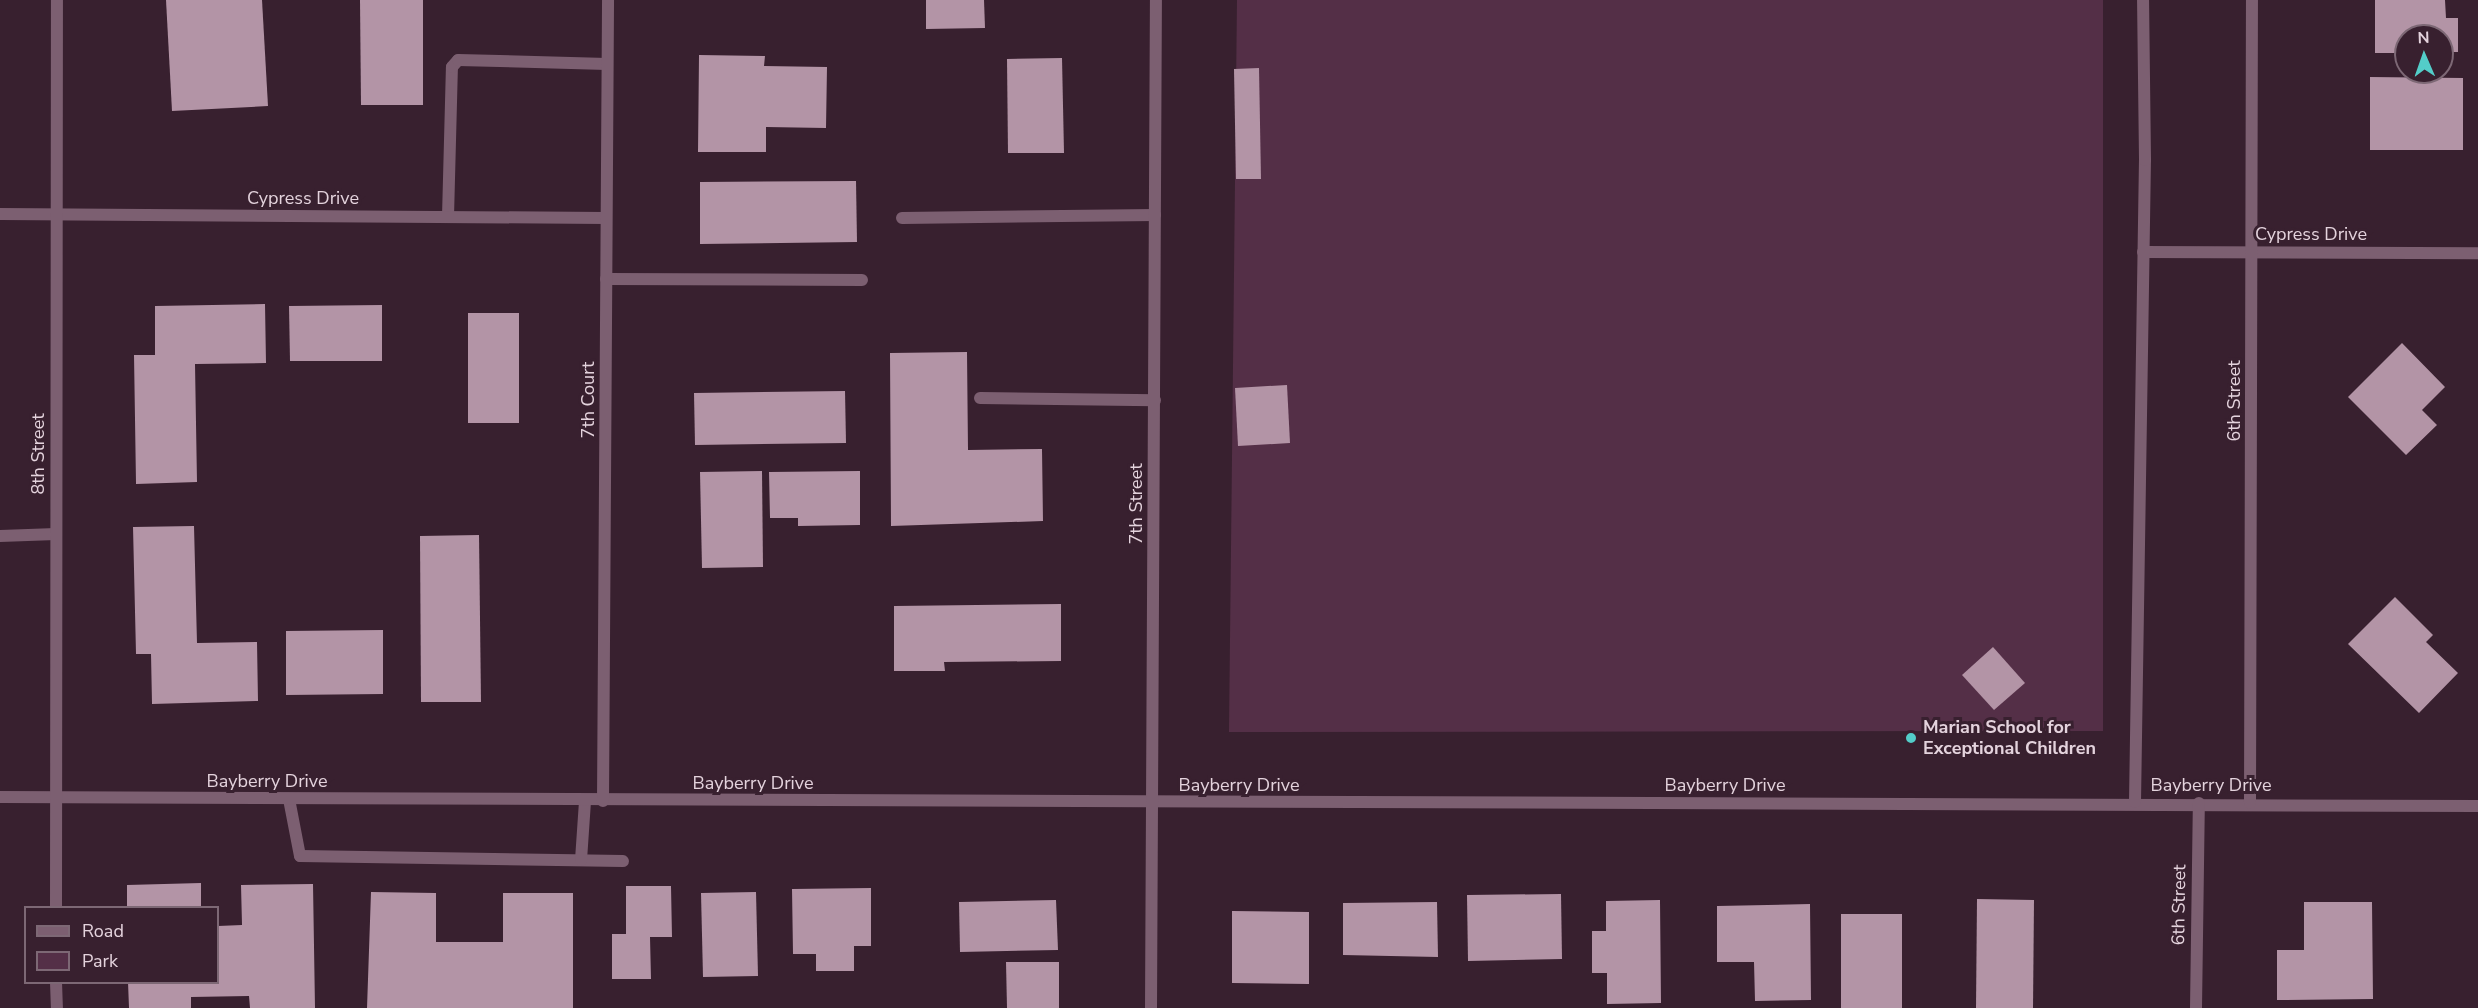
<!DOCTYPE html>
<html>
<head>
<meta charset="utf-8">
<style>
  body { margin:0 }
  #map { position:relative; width:2478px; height:1008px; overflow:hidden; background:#38202f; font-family:"Nunito Sans",sans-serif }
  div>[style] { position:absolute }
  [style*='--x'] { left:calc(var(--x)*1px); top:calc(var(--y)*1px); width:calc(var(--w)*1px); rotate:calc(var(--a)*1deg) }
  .green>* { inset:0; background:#542f47 }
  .building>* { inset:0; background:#b394a6 }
  .service>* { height:12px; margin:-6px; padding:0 6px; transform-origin:6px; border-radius:6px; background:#7c5f71 }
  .minor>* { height:12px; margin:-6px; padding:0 6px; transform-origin:6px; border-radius:6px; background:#7c5f71 }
  .dots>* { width:16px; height:16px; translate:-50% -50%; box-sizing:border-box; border:3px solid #38202f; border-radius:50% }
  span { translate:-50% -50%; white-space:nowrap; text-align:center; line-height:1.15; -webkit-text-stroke:6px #38202f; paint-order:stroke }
  .street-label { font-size:18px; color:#e4d3dd }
  .poi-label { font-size:18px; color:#e4d3dd; font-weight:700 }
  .left { translate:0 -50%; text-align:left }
  .legend { position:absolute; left:24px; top:906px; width:195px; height:78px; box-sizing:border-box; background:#38202f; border:2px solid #7d6875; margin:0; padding:8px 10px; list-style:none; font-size:18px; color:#e4d3dd }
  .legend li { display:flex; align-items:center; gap:12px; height:30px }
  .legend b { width:30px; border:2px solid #7d6875 }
  .north { position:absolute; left:2394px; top:24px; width:60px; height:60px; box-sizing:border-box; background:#38202f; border:2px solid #7d6875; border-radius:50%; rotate:358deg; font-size:16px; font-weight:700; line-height:24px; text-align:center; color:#e4d3dd }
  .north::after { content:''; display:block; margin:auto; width:21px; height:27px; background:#53cdc9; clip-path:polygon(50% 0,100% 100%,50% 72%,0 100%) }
</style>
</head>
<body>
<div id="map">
  <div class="green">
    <i style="clip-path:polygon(1237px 0,2103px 0,2103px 731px,1229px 732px)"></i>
  </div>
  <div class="building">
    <i style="clip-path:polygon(166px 0,262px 0,268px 106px,172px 111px)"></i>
    <i style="clip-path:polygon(360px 0,423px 0,423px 105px,361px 105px)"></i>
    <i style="clip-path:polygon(926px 0,984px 0,985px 28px,926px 29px)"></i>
    <i style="clip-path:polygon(2375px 0,2445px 0,2446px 18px,2458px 18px,2458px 52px,2442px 52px,2442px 36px,2406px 36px,2406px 53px,2375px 53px)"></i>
    <i style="clip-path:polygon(699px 55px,765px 56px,764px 66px,827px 67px,826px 128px,766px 127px,766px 152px,698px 152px)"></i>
    <i style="clip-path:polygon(1062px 58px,1064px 153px,1008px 153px,1007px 59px)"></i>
    <i style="clip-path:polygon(1259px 68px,1261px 179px,1236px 179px,1234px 69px)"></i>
    <i style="clip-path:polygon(2370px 77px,2463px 78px,2463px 150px,2370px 150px)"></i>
    <i style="clip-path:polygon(856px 181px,857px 242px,700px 244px,700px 182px)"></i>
    <i style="clip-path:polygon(265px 304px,266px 363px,195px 364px,197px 482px,136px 484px,134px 355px,155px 355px,155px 306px)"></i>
    <i style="clip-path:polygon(382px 305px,382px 361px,290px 361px,289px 306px)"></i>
    <i style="clip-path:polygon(468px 313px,519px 313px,519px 423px,468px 423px)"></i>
    <i style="clip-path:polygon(2402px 343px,2445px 387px,2422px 410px,2437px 425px,2406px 455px,2348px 397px)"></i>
    <i style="clip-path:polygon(967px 352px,968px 450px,1042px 449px,1043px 521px,891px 526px,890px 353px)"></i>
    <i style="clip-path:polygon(1287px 385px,1290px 443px,1238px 446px,1235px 388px)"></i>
    <i style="clip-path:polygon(845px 391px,846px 443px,695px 445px,694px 393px)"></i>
    <i style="clip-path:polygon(762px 471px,763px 567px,702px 568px,700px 472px)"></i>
    <i style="clip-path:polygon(860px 471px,860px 525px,798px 526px,798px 518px,770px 518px,769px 472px)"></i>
    <i style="clip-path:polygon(194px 526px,197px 643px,257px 642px,258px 701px,152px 704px,151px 654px,136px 654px,133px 527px)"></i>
    <i style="clip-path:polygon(479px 535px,481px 702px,421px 702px,420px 536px)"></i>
    <i style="clip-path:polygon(2395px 597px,2433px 635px,2426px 642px,2458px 673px,2419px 713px,2348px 644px)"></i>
    <i style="clip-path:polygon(1061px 604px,1061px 661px,944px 662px,945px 671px,894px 671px,894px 606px)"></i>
    <i style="clip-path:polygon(383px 630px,383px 694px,286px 695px,286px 631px)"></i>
    <i style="clip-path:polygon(1993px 647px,2025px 683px,1994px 710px,1962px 675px)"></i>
    <i style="clip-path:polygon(201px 883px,201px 908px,127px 908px,127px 885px)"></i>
    <i style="clip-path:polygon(313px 884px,315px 1008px,250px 1008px,249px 996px,191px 997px,191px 1008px,129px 1008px,128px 982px,218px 982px,218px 926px,242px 925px,241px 885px)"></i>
    <i style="clip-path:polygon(626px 886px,671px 886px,672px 937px,650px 937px,651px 979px,612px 979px,612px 934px,626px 934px)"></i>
    <i style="clip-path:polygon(871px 888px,871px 946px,854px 946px,854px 971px,816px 971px,816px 954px,793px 954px,792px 889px)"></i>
    <i style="clip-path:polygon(371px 892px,436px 893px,436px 942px,503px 942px,503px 893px,573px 893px,573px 1008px,367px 1008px)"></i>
    <i style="clip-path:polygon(756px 892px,758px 976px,703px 977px,701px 893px)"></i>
    <i style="clip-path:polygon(1561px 894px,1562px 959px,1468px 961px,1467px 895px)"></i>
    <i style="clip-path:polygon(1977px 899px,2034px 900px,2033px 1008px,1976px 1008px)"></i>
    <i style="clip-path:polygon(1056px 900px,1058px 950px,960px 952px,959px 902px)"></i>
    <i style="clip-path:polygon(1660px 900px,1661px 1003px,1607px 1004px,1607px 973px,1592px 973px,1592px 931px,1606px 931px,1606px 901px)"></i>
    <i style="clip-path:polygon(1437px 902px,1438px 957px,1343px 955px,1343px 903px)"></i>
    <i style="clip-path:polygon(2304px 902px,2372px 902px,2373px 999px,2277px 1000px,2277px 950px,2304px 950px)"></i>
    <i style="clip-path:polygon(1810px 904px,1811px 1000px,1755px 1001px,1754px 962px,1717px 962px,1717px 906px)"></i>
    <i style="clip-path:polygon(1232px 911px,1309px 912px,1309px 984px,1232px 983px)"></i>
    <i style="clip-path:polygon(1841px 914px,1902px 914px,1902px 1008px,1841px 1008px)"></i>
    <i style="clip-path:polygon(1006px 962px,1059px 962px,1059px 1008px,1007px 1008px)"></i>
  </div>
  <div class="service">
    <i style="--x:448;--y:217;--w:150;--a:-88.5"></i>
    <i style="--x:452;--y:67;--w:9;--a:-49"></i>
    <i style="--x:458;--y:60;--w:149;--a:1.5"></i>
    <i style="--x:902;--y:218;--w:253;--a:-0.7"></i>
    <i style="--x:606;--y:279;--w:256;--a:0.2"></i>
    <i style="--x:980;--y:398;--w:175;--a:0.7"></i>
    <i style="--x:0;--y:536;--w:56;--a:-2"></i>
    <i style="--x:289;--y:799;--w:58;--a:79.1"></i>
    <i style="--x:300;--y:856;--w:323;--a:0.9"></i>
    <i style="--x:581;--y:860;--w:59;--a:-86.1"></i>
  </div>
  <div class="minor">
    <i style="--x:0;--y:214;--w:606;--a:0.38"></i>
    <i style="--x:2143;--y:252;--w:335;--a:0.2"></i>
    <i style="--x:0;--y:797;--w:2478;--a:0.21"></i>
    <i style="--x:603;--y:801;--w:801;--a:-89.64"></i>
    <i style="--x:2135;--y:802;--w:642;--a:-89.11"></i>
    <i style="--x:2145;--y:160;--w:160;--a:-90.7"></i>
    <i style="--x:2250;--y:803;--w:803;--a:-89.86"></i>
    <i style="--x:56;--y:908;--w:908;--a:-89.94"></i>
    <i style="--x:56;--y:982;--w:26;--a:88"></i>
    <i style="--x:1151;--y:1008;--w:1008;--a:-89.72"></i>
    <i style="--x:2196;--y:1008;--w:205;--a:-89.2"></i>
  </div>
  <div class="dots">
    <i style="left:1911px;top:738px;background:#53cdc9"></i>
  </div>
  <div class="street-label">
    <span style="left:303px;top:198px">Cypress Drive</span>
    <span style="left:2311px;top:234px">Cypress Drive</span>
    <span style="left:588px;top:400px;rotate:-90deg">7th Court</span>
    <span style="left:2234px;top:401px;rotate:-90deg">6th Street</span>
    <span style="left:38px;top:454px;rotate:-90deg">8th Street</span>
    <span style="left:1136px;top:504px;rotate:-90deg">7th Street</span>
    <span style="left:267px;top:781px">Bayberry Drive</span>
    <span style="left:753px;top:783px">Bayberry Drive</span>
    <span style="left:1239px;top:785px">Bayberry Drive</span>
    <span style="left:1725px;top:785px">Bayberry Drive</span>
    <span style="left:2211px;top:785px">Bayberry Drive</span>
    <span style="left:2179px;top:905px;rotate:-89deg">6th Street</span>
  </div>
  <div class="poi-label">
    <span class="left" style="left:1923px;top:738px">Marian School for<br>Exceptional Children</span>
  </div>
  <ul class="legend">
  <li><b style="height:8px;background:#7c5f71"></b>Road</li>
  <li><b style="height:16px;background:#542f47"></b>Park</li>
  </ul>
  <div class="north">N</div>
</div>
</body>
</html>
